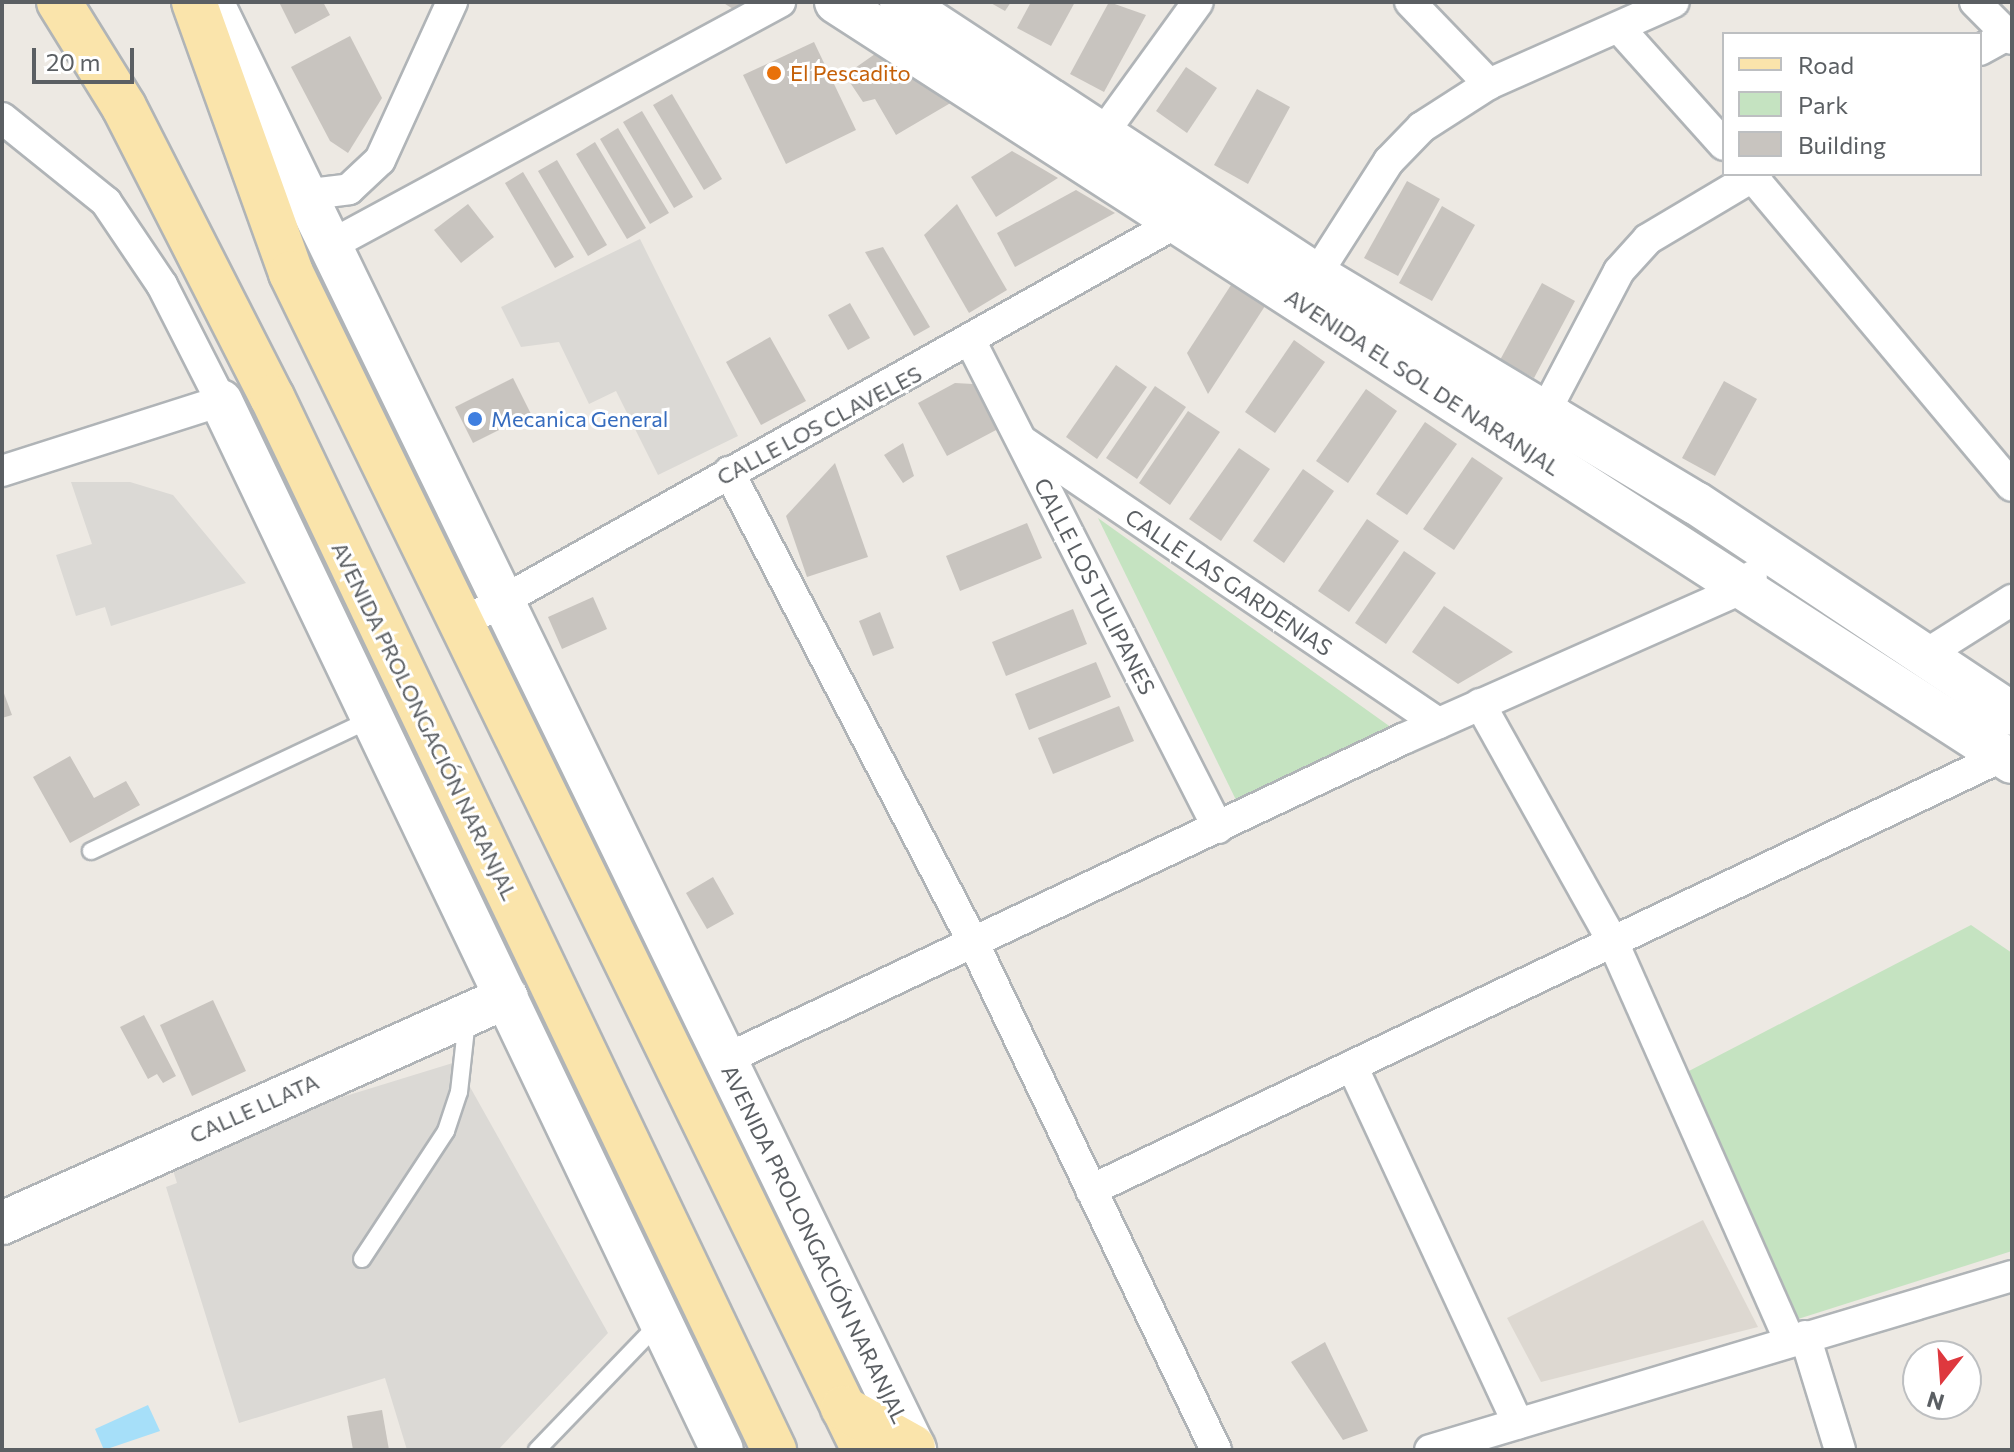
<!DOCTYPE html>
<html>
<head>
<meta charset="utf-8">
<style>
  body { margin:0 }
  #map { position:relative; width:2014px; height:1452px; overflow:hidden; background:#ede9e3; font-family:Commissioner,sans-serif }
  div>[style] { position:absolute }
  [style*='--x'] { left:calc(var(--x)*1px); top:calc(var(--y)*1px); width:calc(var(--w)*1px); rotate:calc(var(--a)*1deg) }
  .industrial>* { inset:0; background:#dbd9d5 }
  .education>* { inset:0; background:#ddd8d1 }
  .green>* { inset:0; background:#c5e3c1 }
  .water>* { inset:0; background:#a6dff9 }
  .building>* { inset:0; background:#c8c4bf }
  .roads { filter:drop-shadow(2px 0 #b0b4b7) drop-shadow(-2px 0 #b0b4b7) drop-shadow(0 2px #b0b4b7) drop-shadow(0 -2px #b0b4b7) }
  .lane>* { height:16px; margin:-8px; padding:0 8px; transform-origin:8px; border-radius:8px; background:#fff }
  .street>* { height:30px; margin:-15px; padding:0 15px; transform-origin:15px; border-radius:15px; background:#fff }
  .secondary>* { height:42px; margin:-21px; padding:0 21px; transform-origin:21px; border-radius:21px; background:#fff }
  .primary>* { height:44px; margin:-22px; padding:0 22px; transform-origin:22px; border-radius:22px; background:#fae4ab }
  .dots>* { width:22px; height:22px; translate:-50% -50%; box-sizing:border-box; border:4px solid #fff; border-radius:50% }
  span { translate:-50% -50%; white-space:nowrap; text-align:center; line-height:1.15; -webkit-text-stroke:6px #fff; paint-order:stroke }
  .food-label { font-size:22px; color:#c56008 }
  .left { translate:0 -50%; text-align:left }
  .street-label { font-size:22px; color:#5b5f63 }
  .shop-label { font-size:22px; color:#366cbe }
  .frame { position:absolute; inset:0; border:4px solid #5b5f63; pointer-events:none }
  .legend { position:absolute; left:1722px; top:32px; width:260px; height:144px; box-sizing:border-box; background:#fff; border:2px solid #bdbfc1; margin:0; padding:10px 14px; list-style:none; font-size:24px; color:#5b5f63 }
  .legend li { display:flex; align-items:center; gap:16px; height:40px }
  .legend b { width:40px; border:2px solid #bdbfc1 }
  .north { position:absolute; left:1902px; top:1340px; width:80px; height:80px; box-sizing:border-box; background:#fff; border:2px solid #bdbfc1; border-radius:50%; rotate:197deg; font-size:22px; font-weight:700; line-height:32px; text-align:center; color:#5b5f63 }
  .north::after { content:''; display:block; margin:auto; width:28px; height:36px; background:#de383e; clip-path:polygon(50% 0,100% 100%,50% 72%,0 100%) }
  .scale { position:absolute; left:32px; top:48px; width:102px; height:36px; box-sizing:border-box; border:4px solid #5b5f63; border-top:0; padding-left:10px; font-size:24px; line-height:28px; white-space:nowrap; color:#5b5f63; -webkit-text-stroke:6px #fff; paint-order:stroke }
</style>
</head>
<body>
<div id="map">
  <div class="industrial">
    <i style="clip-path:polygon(640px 239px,738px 436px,658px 475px,616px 391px,589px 404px,559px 342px,521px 347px,501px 307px)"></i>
    <i style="clip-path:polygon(71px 482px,130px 482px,173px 495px,246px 583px,111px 626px,105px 607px,76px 616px,56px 555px,92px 544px)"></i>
    <i style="clip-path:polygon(456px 1062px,608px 1333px,498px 1450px,407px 1450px,385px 1378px,239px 1423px,166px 1187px,177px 1183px,167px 1151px)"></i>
  </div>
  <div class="education">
    <i style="clip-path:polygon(1703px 1220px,1758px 1327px,1541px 1382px,1507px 1318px)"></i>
  </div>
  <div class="green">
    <i style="clip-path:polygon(1098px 518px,1392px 728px,1237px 802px)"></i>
    <i style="clip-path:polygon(1971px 925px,2012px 953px,2012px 1251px,1798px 1319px,1687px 1072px)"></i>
  </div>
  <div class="water">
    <i style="clip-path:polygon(148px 1405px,160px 1431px,104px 1450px,95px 1429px)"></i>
  </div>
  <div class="building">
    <i style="clip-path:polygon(279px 2px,323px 2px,330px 15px,295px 34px)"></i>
    <i style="clip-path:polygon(722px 2px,755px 2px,741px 14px)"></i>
    <i style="clip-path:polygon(989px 2px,1011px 2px,1005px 11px)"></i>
    <i style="clip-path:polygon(1031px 2px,1075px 2px,1051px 46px,1017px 28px)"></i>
    <i style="clip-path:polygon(1109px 2px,1146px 15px,1104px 92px,1070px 74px)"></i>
    <i style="clip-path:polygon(350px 36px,382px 98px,348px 153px,330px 141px,291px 67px)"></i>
    <i style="clip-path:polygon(814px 42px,856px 130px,786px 164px,743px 75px)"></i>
    <i style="clip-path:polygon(875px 54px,959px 98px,896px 135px,875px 99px,863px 102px,845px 75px)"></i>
    <i style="clip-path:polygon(1186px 67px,1217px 88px,1187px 133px,1156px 111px)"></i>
    <i style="clip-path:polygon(1257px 89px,1290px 107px,1248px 184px,1214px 165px)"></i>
    <i style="clip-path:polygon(672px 94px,722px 179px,704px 190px,653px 105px)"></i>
    <i style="clip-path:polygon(642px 111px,693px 197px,674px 208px,623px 122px)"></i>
    <i style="clip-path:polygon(618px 128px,669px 213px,650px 224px,600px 139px)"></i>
    <i style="clip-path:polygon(595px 142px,646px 228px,627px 239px,576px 154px)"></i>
    <i style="clip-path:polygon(1012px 151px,1058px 178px,996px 217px,971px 177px)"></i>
    <i style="clip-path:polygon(557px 160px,607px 245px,588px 256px,538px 171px)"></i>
    <i style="clip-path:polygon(523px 172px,574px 257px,555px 268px,505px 183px)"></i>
    <i style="clip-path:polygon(1407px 181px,1440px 199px,1398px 276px,1364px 258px)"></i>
    <i style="clip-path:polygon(1076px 190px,1115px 213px,1015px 267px,997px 233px)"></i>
    <i style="clip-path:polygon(468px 204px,494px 237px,461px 263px,434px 230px)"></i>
    <i style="clip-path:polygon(957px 204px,1007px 290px,969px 313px,924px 235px)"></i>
    <i style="clip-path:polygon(1442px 206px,1475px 225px,1432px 301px,1399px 283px)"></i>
    <i style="clip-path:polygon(883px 247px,930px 327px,914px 336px,865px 252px)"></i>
    <i style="clip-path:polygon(1542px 283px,1575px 301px,1534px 378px,1500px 360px)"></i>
    <i style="clip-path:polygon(1231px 285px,1265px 306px,1208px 394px,1187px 353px)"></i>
    <i style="clip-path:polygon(850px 303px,870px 338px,848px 350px,828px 315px)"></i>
    <i style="clip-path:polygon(770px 337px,806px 401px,761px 425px,726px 362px)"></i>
    <i style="clip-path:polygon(1294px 340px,1325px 362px,1275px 433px,1245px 412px)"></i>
    <i style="clip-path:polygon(1116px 365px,1147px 387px,1097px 459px,1066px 437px)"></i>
    <i style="clip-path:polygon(513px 378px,531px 414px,473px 443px,455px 407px)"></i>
    <i style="clip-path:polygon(1724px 381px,1757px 399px,1715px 476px,1682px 458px)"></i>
    <i style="clip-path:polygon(955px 383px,973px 384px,998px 429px,947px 456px,918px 403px)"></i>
    <i style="clip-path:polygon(1155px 386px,1186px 407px,1137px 479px,1106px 458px)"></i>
    <i style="clip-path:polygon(1366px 389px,1397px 411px,1348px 483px,1316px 461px)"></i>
    <i style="clip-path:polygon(1188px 411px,1220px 432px,1170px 505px,1139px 483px)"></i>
    <i style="clip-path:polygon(1425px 422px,1457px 444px,1407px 515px,1376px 494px)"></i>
    <i style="clip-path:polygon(903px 443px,914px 476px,903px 483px,884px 455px)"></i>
    <i style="clip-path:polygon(1239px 448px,1270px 469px,1221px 541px,1189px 519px)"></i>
    <i style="clip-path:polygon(1472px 457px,1503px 478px,1454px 550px,1423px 529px)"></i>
    <i style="clip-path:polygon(835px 463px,868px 557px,807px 577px,786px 516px)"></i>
    <i style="clip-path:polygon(1303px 469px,1334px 491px,1284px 563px,1253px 541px)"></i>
    <i style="clip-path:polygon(1367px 519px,1399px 541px,1349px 612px,1318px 591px)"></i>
    <i style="clip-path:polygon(1027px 523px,1042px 558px,960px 591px,946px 556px)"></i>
    <i style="clip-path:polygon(1404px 551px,1436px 573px,1386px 644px,1355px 623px)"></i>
    <i style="clip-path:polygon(593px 597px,607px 629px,562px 649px,548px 617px)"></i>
    <i style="clip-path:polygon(1444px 606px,1513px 652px,1458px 684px,1412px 652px)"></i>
    <i style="clip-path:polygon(1073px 609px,1087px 644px,1006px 676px,992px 642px)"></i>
    <i style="clip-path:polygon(880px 612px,894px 648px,873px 656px,859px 621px)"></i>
    <i style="clip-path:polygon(1096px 662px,1111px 697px,1029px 730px,1015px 694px)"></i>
    <i style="clip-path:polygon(2px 688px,12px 715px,2px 718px)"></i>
    <i style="clip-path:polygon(1119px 706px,1134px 741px,1053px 774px,1038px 738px)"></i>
    <i style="clip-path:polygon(70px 756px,94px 798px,126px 781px,140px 805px,70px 843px,33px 777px)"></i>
    <i style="clip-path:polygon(713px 877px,734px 914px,707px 929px,686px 893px)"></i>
    <i style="clip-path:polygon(213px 1000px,246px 1071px,192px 1096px,160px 1025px)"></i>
    <i style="clip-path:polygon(144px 1015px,176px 1076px,163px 1083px,157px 1074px,148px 1079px,120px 1027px)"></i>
    <i style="clip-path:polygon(1325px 1342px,1368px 1431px,1343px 1440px,1291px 1362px)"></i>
    <i style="clip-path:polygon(382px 1410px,389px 1450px,353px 1450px,347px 1416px)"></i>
  </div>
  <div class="roads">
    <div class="lane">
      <i style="--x:91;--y:851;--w:310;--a:-25.2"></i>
      <i style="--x:362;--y:1259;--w:153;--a:-56.7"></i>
      <i style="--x:446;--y:1131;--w:41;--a:-71.6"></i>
      <i style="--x:459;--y:1092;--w:73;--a:-83.7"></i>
      <i style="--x:537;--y:1450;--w:178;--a:-46.1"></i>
    </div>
    <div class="street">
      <i style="--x:1410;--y:2;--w:114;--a:46.1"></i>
      <i style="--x:1975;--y:2;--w:52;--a:45"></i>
      <i style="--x:1619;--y:28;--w:157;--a:48.1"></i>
      <i style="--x:1980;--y:50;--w:37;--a:-29"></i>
      <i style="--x:2;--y:118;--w:134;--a:38.9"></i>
      <i style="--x:106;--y:202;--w:100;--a:56"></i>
      <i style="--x:162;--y:285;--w:130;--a:63"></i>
      <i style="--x:221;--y:401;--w:230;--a:162.3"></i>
      <i style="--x:1101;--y:136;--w:165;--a:-54.1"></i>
      <i style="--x:1750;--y:174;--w:407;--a:50"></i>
      <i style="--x:311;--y:194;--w:38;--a:-7"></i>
      <i style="--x:349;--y:189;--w:42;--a:-43.1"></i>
      <i style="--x:380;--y:160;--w:174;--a:-65.5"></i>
      <i style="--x:329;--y:246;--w:513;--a:-28.41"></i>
      <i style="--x:1316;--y:275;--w:135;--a:-57.4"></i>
      <i style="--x:1389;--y:161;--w:47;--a:-45.9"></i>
      <i style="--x:1422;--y:127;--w:80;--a:-32.7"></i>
      <i style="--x:1489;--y:84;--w:202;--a:-23.9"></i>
      <i style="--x:972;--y:344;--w:543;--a:63.06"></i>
      <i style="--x:1545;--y:412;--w:159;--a:-62.3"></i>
      <i style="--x:1619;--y:271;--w:43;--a:-47.8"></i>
      <i style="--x:1648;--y:239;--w:127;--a:-30.8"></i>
      <i style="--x:1022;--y:441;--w:503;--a:34.13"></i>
      <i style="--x:729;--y:472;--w:532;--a:62.57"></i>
      <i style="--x:974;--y:944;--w:561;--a:64.44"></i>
      <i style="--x:463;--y:623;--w:815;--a:-29.3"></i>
      <i style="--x:1925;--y:655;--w:103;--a:-32.3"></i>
      <i style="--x:1480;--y:704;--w:273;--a:60.8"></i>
      <i style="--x:1613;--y:942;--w:435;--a:66.1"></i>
      <i style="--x:726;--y:1059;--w:749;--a:-25.3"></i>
      <i style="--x:1403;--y:739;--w:373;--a:-23.9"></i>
      <i style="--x:1744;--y:588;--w:14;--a:-56"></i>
      <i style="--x:1352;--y:1066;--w:394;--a:65.1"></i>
      <i style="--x:1091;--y:1190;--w:1010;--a:-25.45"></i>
      <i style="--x:1805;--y:1336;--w:119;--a:72.9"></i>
      <i style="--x:1430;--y:1450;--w:607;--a:-16.65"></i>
    </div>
    <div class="secondary">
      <i style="--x:212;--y:2;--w:1610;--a:64.1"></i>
      <i style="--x:836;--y:2;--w:1400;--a:32.87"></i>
      <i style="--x:901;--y:2;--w:497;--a:33.3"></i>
      <i style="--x:1316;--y:275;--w:443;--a:31"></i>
      <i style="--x:1696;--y:503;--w:380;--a:33.7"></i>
      <i style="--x:221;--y:401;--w:1162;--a:64.47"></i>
      <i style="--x:2;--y:1223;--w:553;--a:-24.11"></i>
    </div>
    <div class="primary">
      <i style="--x:59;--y:2;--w:123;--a:58.2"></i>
      <i style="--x:124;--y:107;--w:326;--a:63"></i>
      <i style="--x:272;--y:397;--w:1167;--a:64.51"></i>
      <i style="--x:194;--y:2;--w:288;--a:70.3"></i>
      <i style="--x:291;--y:273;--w:1309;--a:64.04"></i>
      <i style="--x:843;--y:1408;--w:80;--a:29.1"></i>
    </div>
  </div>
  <div class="dots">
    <i style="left:774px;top:73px;background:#e8710a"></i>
    <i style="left:475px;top:419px;background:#3f7fe0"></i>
  </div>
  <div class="food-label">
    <span class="left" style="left:790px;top:73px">El Pescadito</span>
  </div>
  <div class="street-label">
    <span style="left:1423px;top:382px;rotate:33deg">AVENIDA EL SOL DE NARANJAL</span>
    <span style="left:819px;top:425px;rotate:-28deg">CALLE LOS CLAVELES</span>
    <span style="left:1229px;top:582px;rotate:34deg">CALLE LAS GARDENIAS</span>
    <span style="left:1095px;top:586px;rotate:63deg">CALLE LOS TULIPANES</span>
    <span style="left:425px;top:721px;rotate:64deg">AVENIDA PROLONGACIÓN NARANJAL</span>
    <span style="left:254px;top:1108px;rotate:-24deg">CALLE LLATA</span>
    <span style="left:815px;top:1244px;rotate:64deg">AVENIDA PROLONGACIÓN NARANJAL</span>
  </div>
  <div class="shop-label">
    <span class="left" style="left:491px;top:419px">Mecanica General</span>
  </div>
  <div class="frame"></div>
  <ul class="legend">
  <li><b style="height:10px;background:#fae4ab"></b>Road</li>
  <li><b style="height:22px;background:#c5e3c1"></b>Park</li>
  <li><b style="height:22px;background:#c8c4bf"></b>Building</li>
  </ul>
  <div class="north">N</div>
  <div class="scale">20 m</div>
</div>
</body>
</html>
